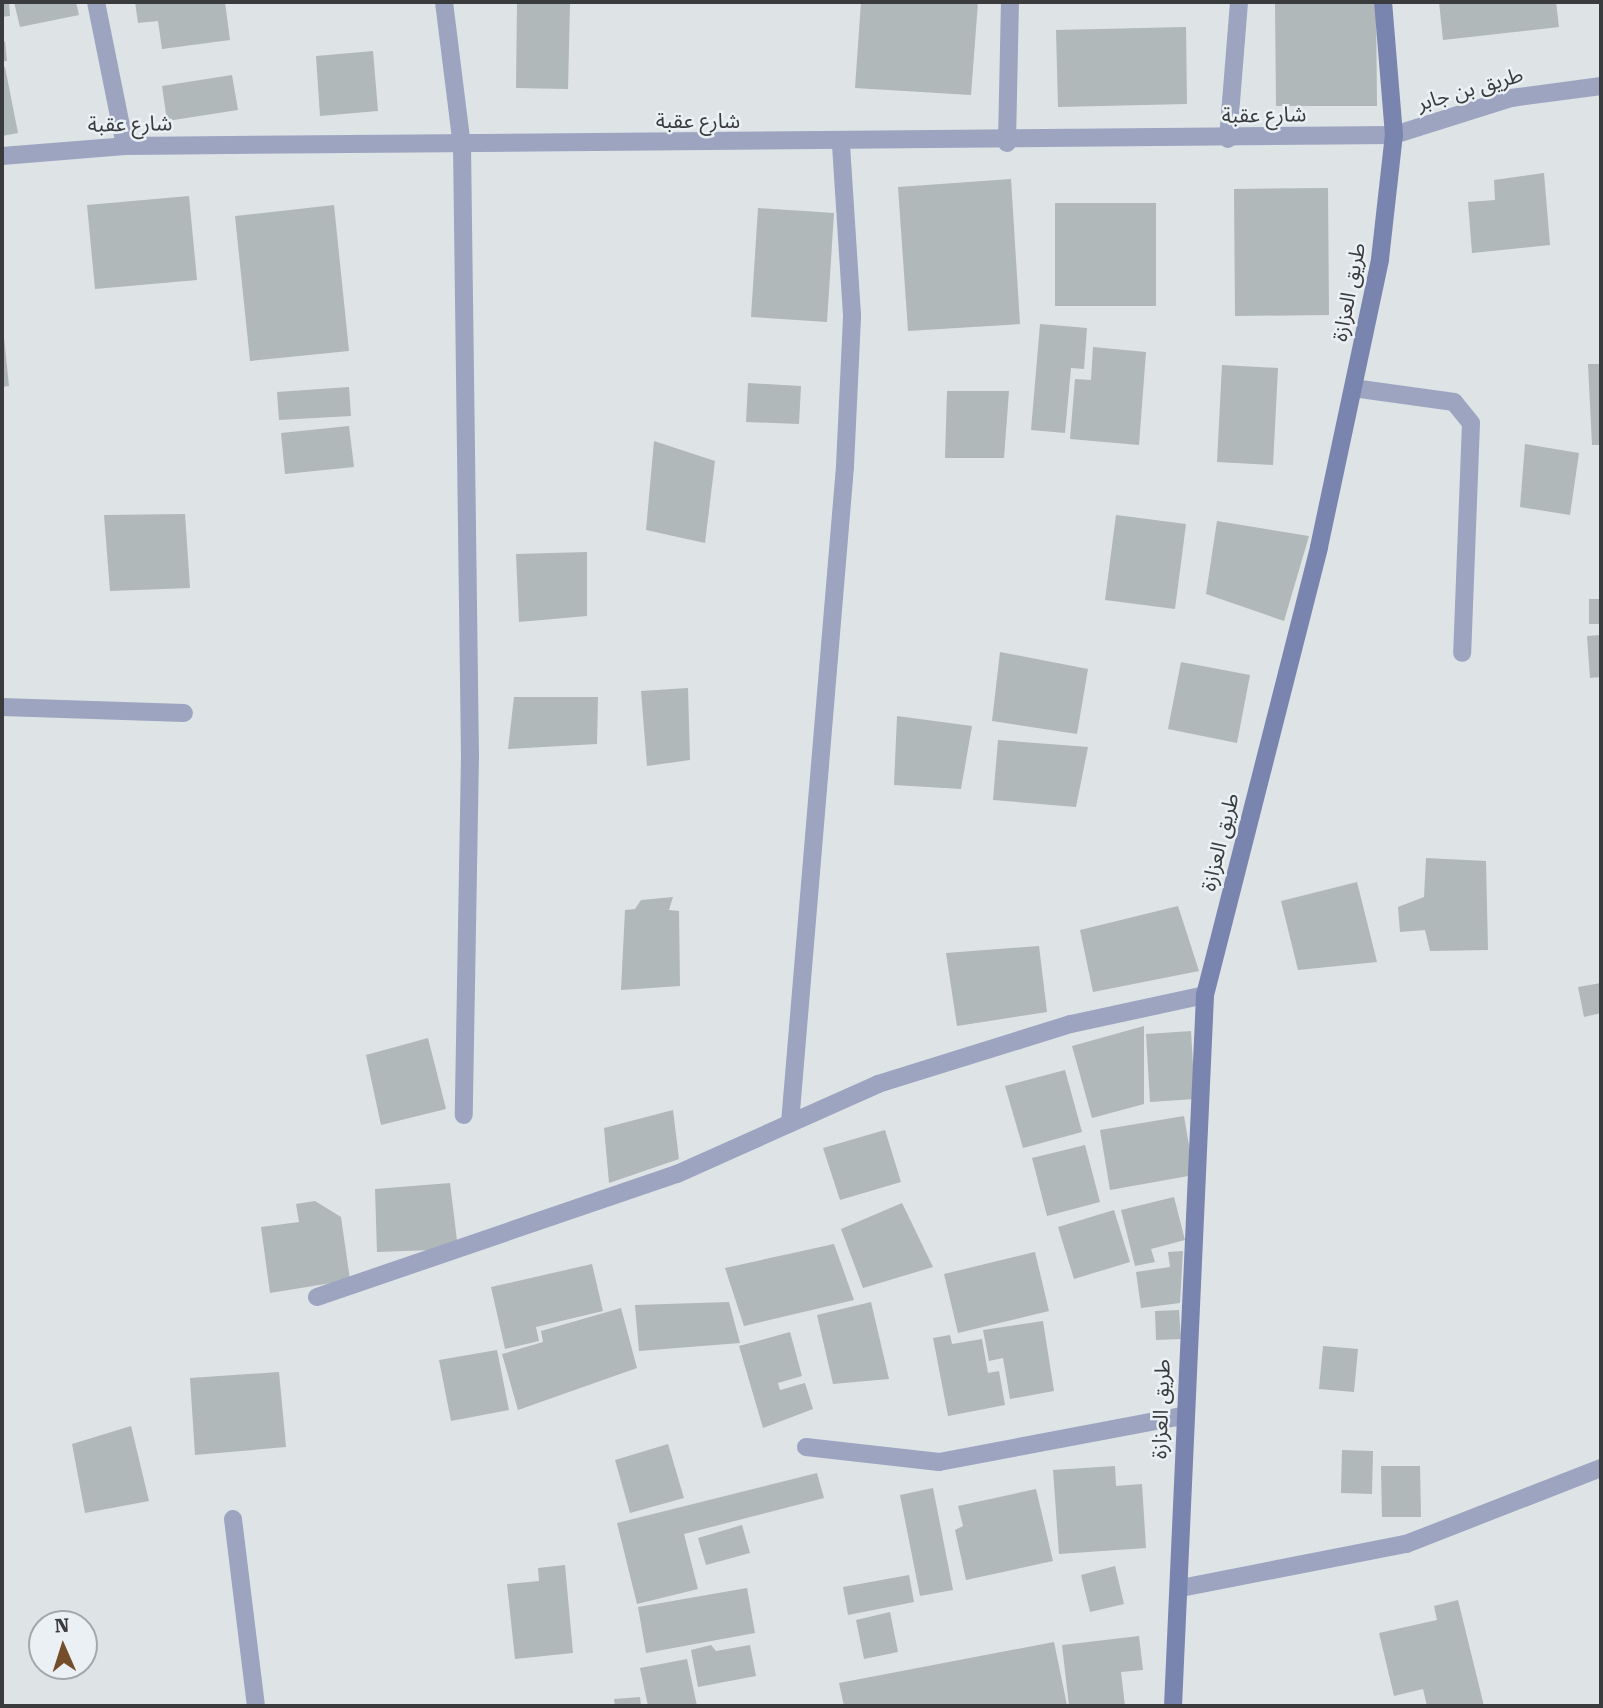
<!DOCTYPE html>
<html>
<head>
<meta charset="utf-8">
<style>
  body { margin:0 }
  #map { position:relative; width:1603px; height:1708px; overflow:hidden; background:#dee3e6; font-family:"Roboto Serif","Noto Sans Arabic",serif }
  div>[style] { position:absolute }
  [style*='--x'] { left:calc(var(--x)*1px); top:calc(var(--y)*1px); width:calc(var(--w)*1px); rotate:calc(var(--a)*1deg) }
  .building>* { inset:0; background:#b1b8b9 }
  .street>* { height:18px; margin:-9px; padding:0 9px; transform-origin:9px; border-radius:9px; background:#9ca4c0 }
  .secondary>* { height:18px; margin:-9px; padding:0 9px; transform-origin:9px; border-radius:9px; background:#7a85af }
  span { translate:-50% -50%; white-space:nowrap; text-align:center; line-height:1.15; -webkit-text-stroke:5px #ebf0f4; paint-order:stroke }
  .street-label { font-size:21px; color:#393b3d }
  .frame { position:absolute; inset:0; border:4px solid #393b3d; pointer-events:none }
  .north { position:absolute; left:28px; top:1610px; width:70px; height:70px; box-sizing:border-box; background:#ebf0f4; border:2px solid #a4a8ab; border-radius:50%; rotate:357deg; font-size:19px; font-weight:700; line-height:28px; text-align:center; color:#393b3d }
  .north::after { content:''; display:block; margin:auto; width:24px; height:32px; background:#744e2a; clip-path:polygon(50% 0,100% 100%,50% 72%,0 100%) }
</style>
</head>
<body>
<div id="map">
  <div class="building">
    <i style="clip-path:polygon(2px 2px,9px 2px,10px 16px,2px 17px)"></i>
    <i style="clip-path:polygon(14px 2px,76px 2px,79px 15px,20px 27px)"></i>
    <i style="clip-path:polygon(135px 2px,225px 2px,230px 40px,162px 49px,158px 21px,138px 23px)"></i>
    <i style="clip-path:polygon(517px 2px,570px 3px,568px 89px,516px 88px)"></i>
    <i style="clip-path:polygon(861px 2px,978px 2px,971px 95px,855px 88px)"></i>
    <i style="clip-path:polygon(1275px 2px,1376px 2px,1377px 106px,1276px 106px)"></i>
    <i style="clip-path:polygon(1439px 2px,1556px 2px,1559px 27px,1443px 40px)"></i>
    <i style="clip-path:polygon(1186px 27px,1187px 104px,1058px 107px,1056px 30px)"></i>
    <i style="clip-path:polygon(5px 41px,7px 61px,2px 61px,2px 42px)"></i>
    <i style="clip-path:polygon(373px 51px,378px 111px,320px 116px,316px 56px)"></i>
    <i style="clip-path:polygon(5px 67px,18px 133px,2px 136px,2px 68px)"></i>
    <i style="clip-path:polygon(232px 75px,238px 110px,167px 121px,162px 86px)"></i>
    <i style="clip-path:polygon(1544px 173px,1550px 245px,1472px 253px,1468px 202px,1495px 200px,1494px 180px)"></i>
    <i style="clip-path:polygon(1011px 179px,1020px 324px,908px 331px,898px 187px)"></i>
    <i style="clip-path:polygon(1328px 188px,1329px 315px,1235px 316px,1234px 189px)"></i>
    <i style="clip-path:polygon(189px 196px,197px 280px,95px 289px,87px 205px)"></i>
    <i style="clip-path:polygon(1055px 203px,1156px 203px,1156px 306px,1055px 306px)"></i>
    <i style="clip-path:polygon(334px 205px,349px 351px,250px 361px,235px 216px)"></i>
    <i style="clip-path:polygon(758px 208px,834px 213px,827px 322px,751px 317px)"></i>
    <i style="clip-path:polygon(2px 318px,9px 386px,2px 387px)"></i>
    <i style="clip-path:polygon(1040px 324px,1087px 328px,1084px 369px,1071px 368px,1065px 433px,1031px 430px)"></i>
    <i style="clip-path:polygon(1093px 347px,1146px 352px,1139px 445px,1070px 439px,1075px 379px,1091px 380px)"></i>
    <i style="clip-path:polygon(1588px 364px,1601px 364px,1601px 445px,1592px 445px)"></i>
    <i style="clip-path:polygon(1222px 365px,1278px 368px,1273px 465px,1217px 462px)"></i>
    <i style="clip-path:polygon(748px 383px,801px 386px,799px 424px,746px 422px)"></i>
    <i style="clip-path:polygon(349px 387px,351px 416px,279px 420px,277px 392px)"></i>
    <i style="clip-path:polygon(947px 391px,1009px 391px,1004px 458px,945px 458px)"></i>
    <i style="clip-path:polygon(349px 426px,354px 467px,285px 474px,281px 433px)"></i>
    <i style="clip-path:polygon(654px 441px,715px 461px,705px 543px,646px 530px)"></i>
    <i style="clip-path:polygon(1525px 444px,1579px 453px,1570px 515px,1520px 507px)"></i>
    <i style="clip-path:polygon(185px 514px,190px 588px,110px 591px,104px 515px)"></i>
    <i style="clip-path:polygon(1116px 515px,1186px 524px,1175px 609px,1105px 600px)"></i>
    <i style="clip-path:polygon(1217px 521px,1309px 536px,1284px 621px,1206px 594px)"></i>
    <i style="clip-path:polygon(587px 552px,587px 616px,519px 622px,516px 554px)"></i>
    <i style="clip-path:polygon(1589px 599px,1601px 599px,1601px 624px,1589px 624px)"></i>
    <i style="clip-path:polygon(1601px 635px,1601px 677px,1590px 678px,1587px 636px)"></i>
    <i style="clip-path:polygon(1000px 652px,1088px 669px,1077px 734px,992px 721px)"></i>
    <i style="clip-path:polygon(1181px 662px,1250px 675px,1237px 743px,1168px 729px)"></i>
    <i style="clip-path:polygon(688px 688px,690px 760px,647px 766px,641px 691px)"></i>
    <i style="clip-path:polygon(514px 697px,598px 697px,597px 744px,508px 749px)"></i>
    <i style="clip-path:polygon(897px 716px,972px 726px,961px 789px,894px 785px)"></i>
    <i style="clip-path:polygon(998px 740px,1088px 747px,1076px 807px,993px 800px)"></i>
    <i style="clip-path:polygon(1426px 858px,1486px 861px,1488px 950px,1430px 951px,1425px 930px,1400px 932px,1398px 907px,1424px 897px)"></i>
    <i style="clip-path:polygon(1357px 882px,1377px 962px,1298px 970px,1281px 901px)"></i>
    <i style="clip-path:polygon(673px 897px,669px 910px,679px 911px,680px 986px,621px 990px,625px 910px,635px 909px,641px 900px)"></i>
    <i style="clip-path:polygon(1178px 906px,1199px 971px,1093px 992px,1080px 930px)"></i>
    <i style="clip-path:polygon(1039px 946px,1047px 1012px,957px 1026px,946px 953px)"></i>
    <i style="clip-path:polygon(1601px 983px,1601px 1013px,1584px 1017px,1578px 987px)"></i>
    <i style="clip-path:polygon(1144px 1026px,1144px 1104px,1092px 1118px,1072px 1046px)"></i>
    <i style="clip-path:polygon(1191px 1031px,1195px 1099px,1150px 1102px,1146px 1034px)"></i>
    <i style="clip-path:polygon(428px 1038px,446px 1109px,381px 1125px,366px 1055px)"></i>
    <i style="clip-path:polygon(1065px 1070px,1082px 1132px,1023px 1148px,1005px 1086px)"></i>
    <i style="clip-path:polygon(673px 1110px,679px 1159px,609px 1183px,604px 1128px)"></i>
    <i style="clip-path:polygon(1184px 1116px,1194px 1175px,1110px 1190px,1100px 1130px)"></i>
    <i style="clip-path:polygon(885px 1130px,901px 1182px,840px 1200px,823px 1148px)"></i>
    <i style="clip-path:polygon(1085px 1145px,1100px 1202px,1047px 1216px,1032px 1158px)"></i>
    <i style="clip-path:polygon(450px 1183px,458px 1249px,377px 1252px,375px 1189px)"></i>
    <i style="clip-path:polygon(1174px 1197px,1185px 1240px,1151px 1249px,1155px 1262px,1135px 1266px,1121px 1210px)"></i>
    <i style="clip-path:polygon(315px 1201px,341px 1217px,350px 1280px,270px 1293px,261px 1227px,299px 1222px,296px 1204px)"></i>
    <i style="clip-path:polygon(902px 1203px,933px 1267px,863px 1288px,841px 1229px)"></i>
    <i style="clip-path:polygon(1114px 1210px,1130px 1262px,1074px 1279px,1058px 1227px)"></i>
    <i style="clip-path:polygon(834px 1244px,854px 1300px,744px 1326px,725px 1268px)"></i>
    <i style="clip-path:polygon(1183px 1251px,1180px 1303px,1141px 1308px,1136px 1272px,1170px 1267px,1168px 1252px)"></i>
    <i style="clip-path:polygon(1035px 1252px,1049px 1311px,958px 1333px,944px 1274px)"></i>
    <i style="clip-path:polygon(592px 1264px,603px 1311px,536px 1327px,539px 1341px,505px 1349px,491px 1287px)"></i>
    <i style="clip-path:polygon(729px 1302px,740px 1343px,639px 1351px,635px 1305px)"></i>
    <i style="clip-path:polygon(871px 1302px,889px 1379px,833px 1384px,817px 1315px)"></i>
    <i style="clip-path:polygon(621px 1308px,637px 1368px,518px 1410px,502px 1354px,543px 1342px,541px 1331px)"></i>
    <i style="clip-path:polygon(1179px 1310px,1181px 1339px,1156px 1340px,1155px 1311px)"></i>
    <i style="clip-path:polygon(1043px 1321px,1054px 1391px,1010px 1399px,1003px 1358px,989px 1361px,983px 1330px)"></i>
    <i style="clip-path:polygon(790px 1332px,802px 1376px,778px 1383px,780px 1390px,805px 1383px,813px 1409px,763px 1428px,739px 1346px)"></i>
    <i style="clip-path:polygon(950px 1335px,952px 1344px,982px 1339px,988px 1373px,999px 1371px,1005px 1405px,948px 1416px,933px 1338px)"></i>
    <i style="clip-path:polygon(1323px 1346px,1358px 1349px,1354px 1392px,1319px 1389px)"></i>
    <i style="clip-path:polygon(497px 1350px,509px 1410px,451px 1421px,439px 1360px)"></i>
    <i style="clip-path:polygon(279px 1372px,286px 1447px,195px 1455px,190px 1378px)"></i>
    <i style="clip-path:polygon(131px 1426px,149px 1501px,85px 1513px,72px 1444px)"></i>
    <i style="clip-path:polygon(668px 1444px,684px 1498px,630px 1513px,615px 1460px)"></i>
    <i style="clip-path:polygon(1342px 1450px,1373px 1451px,1372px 1494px,1341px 1493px)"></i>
    <i style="clip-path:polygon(1115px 1466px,1116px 1486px,1142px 1484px,1146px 1548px,1059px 1554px,1053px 1470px)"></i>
    <i style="clip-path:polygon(1381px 1466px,1420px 1466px,1421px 1517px,1382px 1517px)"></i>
    <i style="clip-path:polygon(817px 1473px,824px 1498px,684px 1534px,698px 1589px,637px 1604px,617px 1523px)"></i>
    <i style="clip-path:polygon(933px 1488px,953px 1590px,920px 1596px,900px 1495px)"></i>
    <i style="clip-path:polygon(1036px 1489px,1053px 1561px,966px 1580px,955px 1530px,963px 1526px,958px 1506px)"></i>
    <i style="clip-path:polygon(742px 1525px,750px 1553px,706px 1565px,698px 1538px)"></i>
    <i style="clip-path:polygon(565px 1565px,573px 1653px,515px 1659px,507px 1584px,539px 1581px,538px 1568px)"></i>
    <i style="clip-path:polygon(1115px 1566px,1124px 1604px,1090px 1612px,1081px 1575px)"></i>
    <i style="clip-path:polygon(909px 1575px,914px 1602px,848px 1615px,843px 1587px)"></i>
    <i style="clip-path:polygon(747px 1588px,755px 1633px,646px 1653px,638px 1607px)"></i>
    <i style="clip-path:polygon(1458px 1600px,1484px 1706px,1427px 1706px,1423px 1689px,1394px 1696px,1379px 1633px,1437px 1620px,1434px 1606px)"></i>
    <i style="clip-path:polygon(890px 1612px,898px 1652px,864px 1659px,856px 1620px)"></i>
    <i style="clip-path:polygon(1139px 1636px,1143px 1670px,1121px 1672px,1125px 1706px,1069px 1706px,1062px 1645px)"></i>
    <i style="clip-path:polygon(1054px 1642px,1067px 1705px,844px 1706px,839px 1683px)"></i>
    <i style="clip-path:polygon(711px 1645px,716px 1651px,750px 1645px,756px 1676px,698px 1687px,691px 1650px)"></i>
    <i style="clip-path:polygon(687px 1659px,697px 1706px,648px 1706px,640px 1668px)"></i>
    <i style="clip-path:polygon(640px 1697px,641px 1706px,615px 1706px,614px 1699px)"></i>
  </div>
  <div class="street">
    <i style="--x:96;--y:2;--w:147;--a:78.6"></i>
    <i style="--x:444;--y:2;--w:145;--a:82.9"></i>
    <i style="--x:462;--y:146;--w:609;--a:89.25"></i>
    <i style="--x:470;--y:755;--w:360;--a:91"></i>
    <i style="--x:1228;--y:139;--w:137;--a:-85.4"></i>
    <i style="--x:1007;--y:143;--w:141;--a:-88.8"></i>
    <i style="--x:2;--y:156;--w:123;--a:-4.6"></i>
    <i style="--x:125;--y:146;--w:1269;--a:-0.5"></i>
    <i style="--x:1394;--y:135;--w:123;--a:-17.5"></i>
    <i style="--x:1511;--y:98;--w:91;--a:-7.6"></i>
    <i style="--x:1353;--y:388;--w:102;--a:7.9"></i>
    <i style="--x:1454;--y:402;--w:27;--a:51"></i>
    <i style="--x:1471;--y:423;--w:230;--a:92.2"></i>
    <i style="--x:2;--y:707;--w:182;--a:1.9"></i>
    <i style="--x:790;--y:1123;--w:659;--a:-85.21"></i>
    <i style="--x:845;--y:466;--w:151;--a:-87.3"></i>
    <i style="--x:852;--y:315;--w:171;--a:-93.7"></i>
    <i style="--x:317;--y:1297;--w:380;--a:-18.9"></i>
    <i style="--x:677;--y:1174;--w:220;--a:-24.1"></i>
    <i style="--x:878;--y:1084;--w:202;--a:-17.3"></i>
    <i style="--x:1071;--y:1024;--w:137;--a:-12.2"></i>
    <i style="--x:806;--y:1447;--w:134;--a:6.4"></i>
    <i style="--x:939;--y:1462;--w:248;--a:-10.7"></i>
    <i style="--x:233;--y:1519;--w:188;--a:83"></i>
    <i style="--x:1181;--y:1588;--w:229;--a:-11.1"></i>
    <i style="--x:1406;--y:1544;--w:209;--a:-21.3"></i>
  </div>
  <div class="secondary">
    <i style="--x:1173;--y:1706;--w:712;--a:-87.42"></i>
    <i style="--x:1205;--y:995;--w:462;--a:-75.7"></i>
    <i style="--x:1319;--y:547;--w:294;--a:-78"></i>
    <i style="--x:1380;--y:259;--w:125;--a:-83.6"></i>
    <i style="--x:1394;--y:135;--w:133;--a:-94.7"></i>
  </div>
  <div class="street-label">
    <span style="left:1470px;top:89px;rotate:-16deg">طريق بن جابر</span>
    <span style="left:1264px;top:115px;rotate:-1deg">شارع عقبة</span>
    <span style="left:698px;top:121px">شارع عقبة</span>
    <span style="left:130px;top:124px;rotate:-1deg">شارع عقبة</span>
    <span style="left:1349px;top:292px;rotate:-79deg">طريق العزازة</span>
    <span style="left:1220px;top:842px;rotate:-76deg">طريق العزازة</span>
    <span style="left:1161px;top:1409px;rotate:-88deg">طريق العزازة</span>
  </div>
  <div class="frame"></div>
  <div class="north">N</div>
</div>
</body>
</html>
